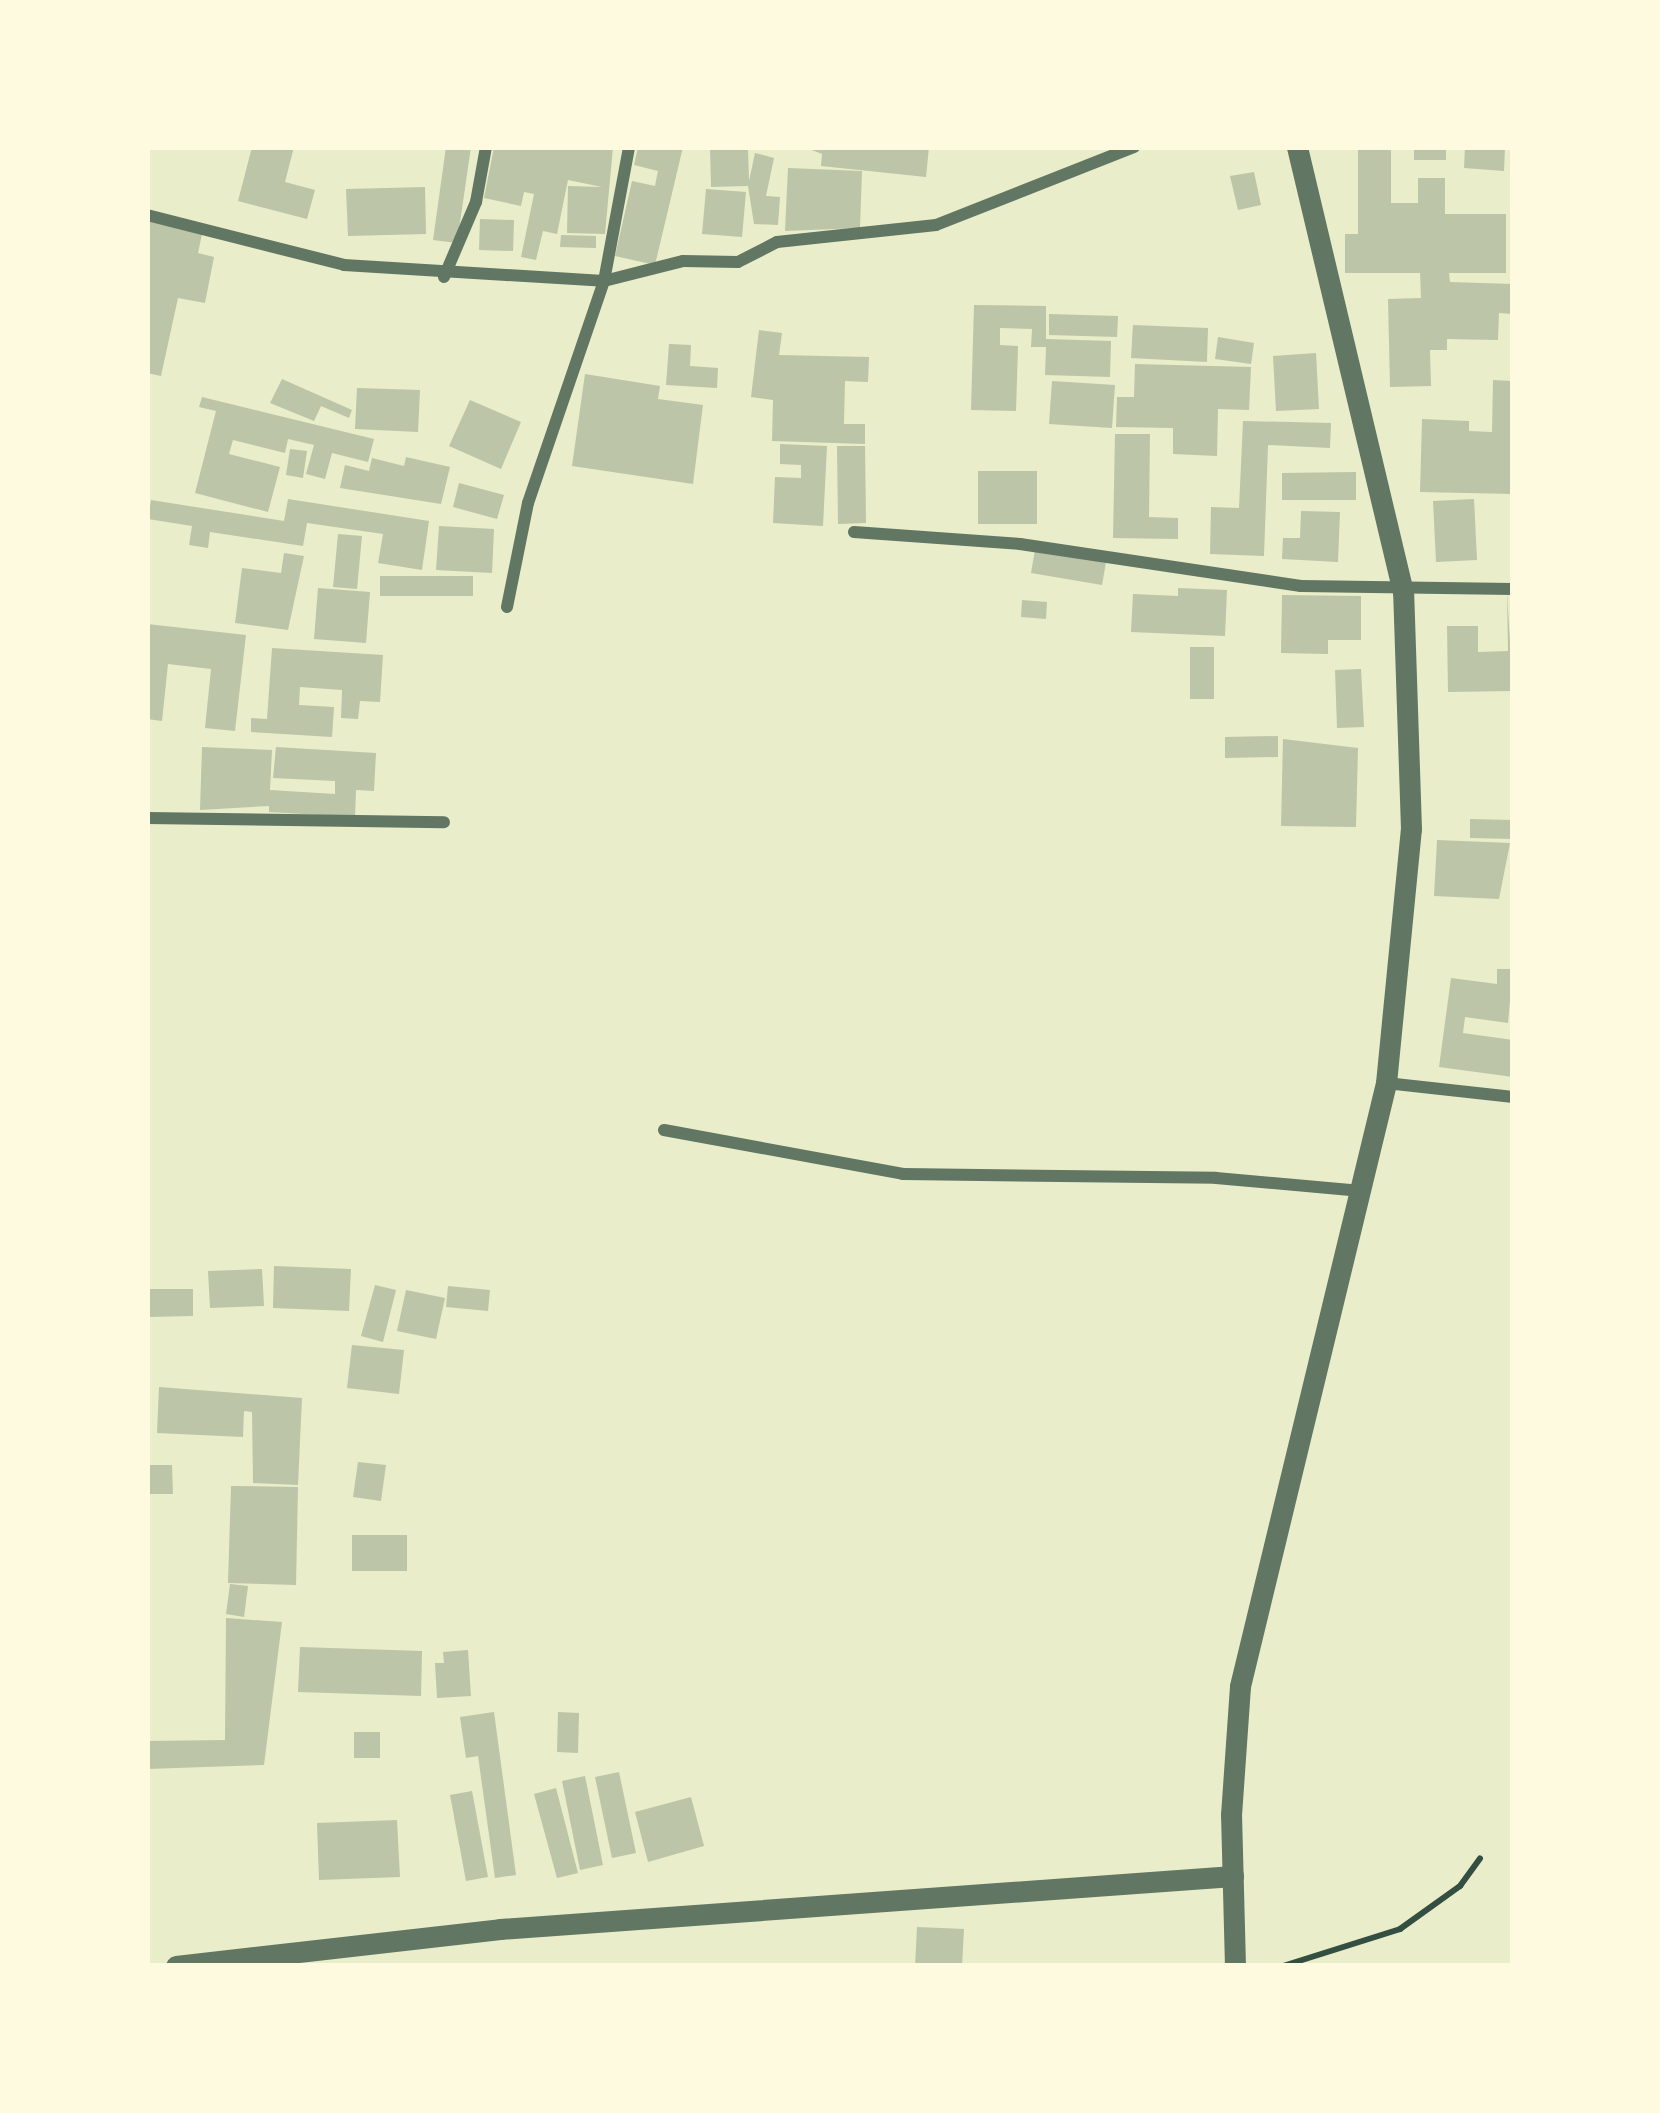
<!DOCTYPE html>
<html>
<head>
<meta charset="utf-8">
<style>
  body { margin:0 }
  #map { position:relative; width:1660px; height:2113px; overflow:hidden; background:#e9edc9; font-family:"Sofia Sans Condensed",sans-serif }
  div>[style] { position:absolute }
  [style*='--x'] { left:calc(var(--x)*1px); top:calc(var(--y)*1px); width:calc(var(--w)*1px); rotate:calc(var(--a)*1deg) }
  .building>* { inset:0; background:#bcc5a7 }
  .path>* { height:6px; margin:-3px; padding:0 3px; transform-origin:3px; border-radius:3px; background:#344e41 }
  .minor>* { height:12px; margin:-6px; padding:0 6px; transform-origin:6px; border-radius:6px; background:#617663 }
  .tertiary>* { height:21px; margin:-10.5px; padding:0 10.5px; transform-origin:10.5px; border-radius:10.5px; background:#617663 }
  span { translate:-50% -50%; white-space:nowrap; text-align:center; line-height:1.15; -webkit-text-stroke:12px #fefae0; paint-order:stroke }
  .frame { position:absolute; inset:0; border:150px solid #fefae0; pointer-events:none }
</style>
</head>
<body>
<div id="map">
  <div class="building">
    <i style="clip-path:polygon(252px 147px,294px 147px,285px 182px,315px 190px,307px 219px,238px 201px)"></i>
    <i style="clip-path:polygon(446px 147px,471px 147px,457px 243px,433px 240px)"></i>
    <i style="clip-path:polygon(494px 147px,613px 147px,605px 234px,567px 233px,568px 186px,602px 187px,568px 180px,557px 234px,543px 231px,536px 260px,521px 257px,534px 194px,524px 192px,521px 206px,484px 198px)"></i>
    <i style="clip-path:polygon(638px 147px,683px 147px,655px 265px,615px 256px,632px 181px,655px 186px,658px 171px,634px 165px)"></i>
    <i style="clip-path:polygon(710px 147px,748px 147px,749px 181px,755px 153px,774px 158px,766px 196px,780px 197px,778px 225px,754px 224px,748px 186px,711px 187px)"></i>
    <i style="clip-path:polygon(804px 147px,929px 147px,926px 177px,821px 166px,822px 154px)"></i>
    <i style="clip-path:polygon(1414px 147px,1446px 147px,1446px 160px,1414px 160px)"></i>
    <i style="clip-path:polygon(1465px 147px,1505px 147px,1504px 171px,1464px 168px)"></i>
    <i style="clip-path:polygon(1358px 148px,1391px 148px,1391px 203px,1418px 203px,1418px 178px,1445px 178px,1445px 214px,1506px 214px,1506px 273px,1449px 273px,1450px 282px,1513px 284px,1513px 314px,1499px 313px,1498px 340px,1447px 339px,1447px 350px,1430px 350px,1431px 386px,1390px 387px,1388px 299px,1421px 298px,1420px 273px,1345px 273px,1345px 234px,1358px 234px)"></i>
    <i style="clip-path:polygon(788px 168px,862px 171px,860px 228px,785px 231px)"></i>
    <i style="clip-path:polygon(1254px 172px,1261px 205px,1238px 210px,1230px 176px)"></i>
    <i style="clip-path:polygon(425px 187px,426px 234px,348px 236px,346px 189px)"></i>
    <i style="clip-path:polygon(706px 189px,746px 192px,742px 237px,702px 234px)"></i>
    <i style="clip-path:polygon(147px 218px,203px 229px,198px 253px,214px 257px,205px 303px,178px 298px,161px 376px,147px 373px)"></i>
    <i style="clip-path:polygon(480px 219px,514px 220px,513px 251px,479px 250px)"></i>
    <i style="clip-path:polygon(561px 235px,596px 236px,596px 248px,560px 247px)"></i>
    <i style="clip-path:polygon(974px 305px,1046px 306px,1046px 339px,1111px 341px,1110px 377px,1045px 375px,1046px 347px,1031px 347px,1032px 329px,1000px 328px,1000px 345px,1018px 346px,1016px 411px,971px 410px)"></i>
    <i style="clip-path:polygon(1049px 314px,1118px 316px,1117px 337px,1049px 335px)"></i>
    <i style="clip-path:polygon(1133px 325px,1208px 328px,1207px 362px,1131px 358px)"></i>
    <i style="clip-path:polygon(759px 330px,782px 333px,779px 355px,869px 357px,868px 382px,845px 381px,844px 424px,865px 424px,865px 444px,772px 441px,773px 400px,751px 397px)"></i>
    <i style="clip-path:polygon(1218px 337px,1254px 343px,1251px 364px,1215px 359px)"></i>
    <i style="clip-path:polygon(669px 344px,691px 345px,690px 366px,718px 368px,717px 388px,666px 385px)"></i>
    <i style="clip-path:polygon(1316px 353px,1319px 409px,1276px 411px,1273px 356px)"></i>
    <i style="clip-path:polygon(1135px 364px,1251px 367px,1249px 410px,1218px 409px,1217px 456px,1173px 454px,1173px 428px,1116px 427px,1117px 397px,1134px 397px)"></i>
    <i style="clip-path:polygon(585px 374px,660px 386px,658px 399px,703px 405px,693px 484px,572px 466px)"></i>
    <i style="clip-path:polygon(282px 379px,352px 410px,349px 418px,321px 406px,314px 421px,270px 403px)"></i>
    <i style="clip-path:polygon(1493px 380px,1513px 381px,1513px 494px,1420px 492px,1422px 419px,1469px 421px,1469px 431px,1492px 432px)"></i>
    <i style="clip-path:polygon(1052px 381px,1115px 385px,1112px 428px,1049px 424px)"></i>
    <i style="clip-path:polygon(357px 388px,420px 390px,418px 432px,355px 429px)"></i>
    <i style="clip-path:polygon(202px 397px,374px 439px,368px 462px,332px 453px,325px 479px,306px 474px,314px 445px,288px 439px,285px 453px,233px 440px,229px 454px,280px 467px,268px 512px,195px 493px,216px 411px,199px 407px)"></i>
    <i style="clip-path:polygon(470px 400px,521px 422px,501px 469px,449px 446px)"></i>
    <i style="clip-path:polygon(1243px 421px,1331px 423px,1330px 448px,1268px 445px,1264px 556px,1210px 554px,1211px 507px,1239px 508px)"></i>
    <i style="clip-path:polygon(1115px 434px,1150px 434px,1149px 517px,1178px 518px,1178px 539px,1113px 538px)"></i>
    <i style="clip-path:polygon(780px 444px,827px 446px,823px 526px,773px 523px,775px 477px,801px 478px,801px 465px,780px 464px)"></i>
    <i style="clip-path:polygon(837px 446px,865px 446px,866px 523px,838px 524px)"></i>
    <i style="clip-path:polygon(290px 449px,307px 451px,303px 478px,286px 475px)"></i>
    <i style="clip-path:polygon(406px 457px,450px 467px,441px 504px,340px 488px,345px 465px,369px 471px,372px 458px,404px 466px)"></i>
    <i style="clip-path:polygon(978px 471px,1037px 471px,1037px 524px,978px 524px)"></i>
    <i style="clip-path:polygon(1356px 472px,1356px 500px,1282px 500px,1282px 473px)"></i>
    <i style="clip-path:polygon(459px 483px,504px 495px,497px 519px,453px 507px)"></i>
    <i style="clip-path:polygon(288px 499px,429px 521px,422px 570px,378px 563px,383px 534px,307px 523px,303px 546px,210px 532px,208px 548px,189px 545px,192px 526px,148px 519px,151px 500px,284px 521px)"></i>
    <i style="clip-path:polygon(1474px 499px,1477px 560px,1436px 562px,1433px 501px)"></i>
    <i style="clip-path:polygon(1301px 511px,1340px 512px,1338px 562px,1282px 559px,1283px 538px,1300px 538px)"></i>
    <i style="clip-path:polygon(439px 526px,494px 529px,492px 573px,436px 570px)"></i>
    <i style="clip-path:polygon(338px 534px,362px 536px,357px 589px,333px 587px)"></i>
    <i style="clip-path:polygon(1035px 550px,1106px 562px,1102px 585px,1031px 573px)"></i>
    <i style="clip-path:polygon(284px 553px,304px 556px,288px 630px,235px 623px,242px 568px,281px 573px)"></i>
    <i style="clip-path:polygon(380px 576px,473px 576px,473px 596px,380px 596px)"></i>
    <i style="clip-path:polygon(318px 588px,370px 592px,366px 643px,314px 639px)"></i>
    <i style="clip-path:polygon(1178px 588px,1227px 590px,1225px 636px,1131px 632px,1133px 594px,1178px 596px)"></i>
    <i style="clip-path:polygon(1507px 592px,1513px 691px,1448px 692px,1447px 626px,1478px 626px,1478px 652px,1508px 651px)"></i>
    <i style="clip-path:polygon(1282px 595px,1361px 596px,1361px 640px,1328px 640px,1328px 654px,1281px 653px)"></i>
    <i style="clip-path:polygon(1022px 600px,1047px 602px,1046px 619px,1021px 617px)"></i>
    <i style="clip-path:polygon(147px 624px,246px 635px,235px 731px,205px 728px,211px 669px,168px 664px,162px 721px,147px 719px)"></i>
    <i style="clip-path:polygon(1190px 647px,1214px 647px,1214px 699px,1190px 699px)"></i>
    <i style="clip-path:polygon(272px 648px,383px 655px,380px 702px,360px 701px,358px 719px,341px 718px,342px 690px,300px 687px,299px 705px,334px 707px,332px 737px,251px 732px,251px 718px,267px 719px)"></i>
    <i style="clip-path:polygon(1361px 669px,1364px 727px,1337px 728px,1335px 670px)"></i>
    <i style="clip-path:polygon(1278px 736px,1278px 757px,1225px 758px,1225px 737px)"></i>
    <i style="clip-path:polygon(1283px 739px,1358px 748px,1356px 827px,1281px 826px)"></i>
    <i style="clip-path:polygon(202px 747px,272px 750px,270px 790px,335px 794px,335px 781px,273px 778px,276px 747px,376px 753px,374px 791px,356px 790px,355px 817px,269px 812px,269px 806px,200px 810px)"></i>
    <i style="clip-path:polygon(1470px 819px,1513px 820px,1513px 839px,1470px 838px)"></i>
    <i style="clip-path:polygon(1437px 840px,1510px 843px,1499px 899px,1434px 896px)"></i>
    <i style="clip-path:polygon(1497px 969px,1513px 969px,1508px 1023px,1465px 1017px,1463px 1033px,1513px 1040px,1513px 1077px,1439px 1067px,1451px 978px,1497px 984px)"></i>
    <i style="clip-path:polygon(274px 1266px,351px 1269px,349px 1311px,273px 1308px)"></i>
    <i style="clip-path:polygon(262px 1269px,264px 1306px,210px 1308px,208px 1271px)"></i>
    <i style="clip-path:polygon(375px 1285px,396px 1290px,383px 1342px,361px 1336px)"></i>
    <i style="clip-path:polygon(448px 1286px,490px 1290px,488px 1311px,446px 1307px)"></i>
    <i style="clip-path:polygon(147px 1289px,193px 1289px,193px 1316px,147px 1317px)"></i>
    <i style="clip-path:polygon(406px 1290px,445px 1298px,436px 1339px,397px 1331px)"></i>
    <i style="clip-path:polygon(352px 1345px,404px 1350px,399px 1394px,347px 1388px)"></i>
    <i style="clip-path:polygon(159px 1387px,302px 1398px,298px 1485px,253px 1483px,252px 1412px,244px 1411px,243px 1437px,157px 1433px)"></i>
    <i style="clip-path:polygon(358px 1462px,386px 1465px,381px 1501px,353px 1497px)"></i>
    <i style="clip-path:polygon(147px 1465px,172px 1465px,173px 1494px,147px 1494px)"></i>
    <i style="clip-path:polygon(231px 1486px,298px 1487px,296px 1585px,228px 1583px)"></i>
    <i style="clip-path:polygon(352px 1535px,407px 1535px,407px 1571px,352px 1571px)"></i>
    <i style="clip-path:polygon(230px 1584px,248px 1586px,244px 1617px,226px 1614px)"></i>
    <i style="clip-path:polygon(226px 1618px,282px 1622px,264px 1765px,147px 1769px,147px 1741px,225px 1740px)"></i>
    <i style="clip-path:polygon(300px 1647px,422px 1651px,421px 1696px,298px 1692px)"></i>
    <i style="clip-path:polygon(468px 1650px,471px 1696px,437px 1698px,435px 1663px,444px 1663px,443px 1652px)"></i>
    <i style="clip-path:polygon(494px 1712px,516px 1875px,495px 1878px,478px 1756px,466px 1758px,460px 1717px)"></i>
    <i style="clip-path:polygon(558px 1712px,579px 1713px,578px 1753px,557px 1752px)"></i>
    <i style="clip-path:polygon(354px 1732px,380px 1732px,380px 1758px,354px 1758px)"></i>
    <i style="clip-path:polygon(619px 1772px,636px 1853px,612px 1858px,595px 1777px)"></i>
    <i style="clip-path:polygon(585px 1776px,603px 1865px,580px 1870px,562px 1781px)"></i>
    <i style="clip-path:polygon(556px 1788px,578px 1873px,557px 1878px,534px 1794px)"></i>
    <i style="clip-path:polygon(472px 1791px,488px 1877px,466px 1881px,450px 1795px)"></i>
    <i style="clip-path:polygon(691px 1797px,704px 1846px,648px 1862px,635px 1812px)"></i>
    <i style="clip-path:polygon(397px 1820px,400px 1877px,319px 1880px,317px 1823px)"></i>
    <i style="clip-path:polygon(917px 1927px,964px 1929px,962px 1966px,915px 1966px)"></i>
  </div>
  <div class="path">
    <i style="--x:1283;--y:1966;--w:123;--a:-17.5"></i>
    <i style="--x:1400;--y:1929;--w:74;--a:-35.6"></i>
    <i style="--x:1460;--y:1886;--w:34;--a:-54"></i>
  </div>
  <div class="minor">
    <i style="--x:147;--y:215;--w:203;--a:14.2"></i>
    <i style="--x:344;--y:265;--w:260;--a:3.5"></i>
    <i style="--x:604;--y:281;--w:81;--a:-14.2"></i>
    <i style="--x:683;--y:261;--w:55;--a:1"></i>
    <i style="--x:738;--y:262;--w:44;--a:-27.1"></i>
    <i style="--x:777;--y:242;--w:160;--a:-6.1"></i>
    <i style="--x:936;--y:225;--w:213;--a:-21.5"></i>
    <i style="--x:444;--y:277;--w:82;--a:-66.9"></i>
    <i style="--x:476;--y:202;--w:56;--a:-79.7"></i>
    <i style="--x:854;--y:532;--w:166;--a:4.1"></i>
    <i style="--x:1020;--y:544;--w:284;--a:8.5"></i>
    <i style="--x:1301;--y:586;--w:212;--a:0.8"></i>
    <i style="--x:507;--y:607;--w:106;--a:-78.6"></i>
    <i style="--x:528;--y:503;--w:235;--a:-71.1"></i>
    <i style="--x:604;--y:281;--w:136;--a:-79.4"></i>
    <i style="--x:147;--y:818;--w:297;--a:0.8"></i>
    <i style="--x:1386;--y:1083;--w:128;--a:6.3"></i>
    <i style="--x:664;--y:1130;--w:243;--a:10.4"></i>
    <i style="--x:903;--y:1174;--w:313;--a:0.7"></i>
    <i style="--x:1216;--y:1178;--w:146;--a:5.1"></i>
  </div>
  <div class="tertiary">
    <i style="--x:176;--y:1966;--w:326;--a:-6.5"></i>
    <i style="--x:500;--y:1929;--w:735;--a:-4.14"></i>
    <i style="--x:1235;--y:1966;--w:151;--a:-91.5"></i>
    <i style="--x:1231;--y:1815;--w:129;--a:-86"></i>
    <i style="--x:1240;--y:1686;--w:620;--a:-76.39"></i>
    <i style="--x:1386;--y:1083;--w:255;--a:-84.4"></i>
    <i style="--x:1411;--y:829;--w:237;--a:-91.9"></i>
    <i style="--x:1403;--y:592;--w:457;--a:-103.4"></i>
  </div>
  <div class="frame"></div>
</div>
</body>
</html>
